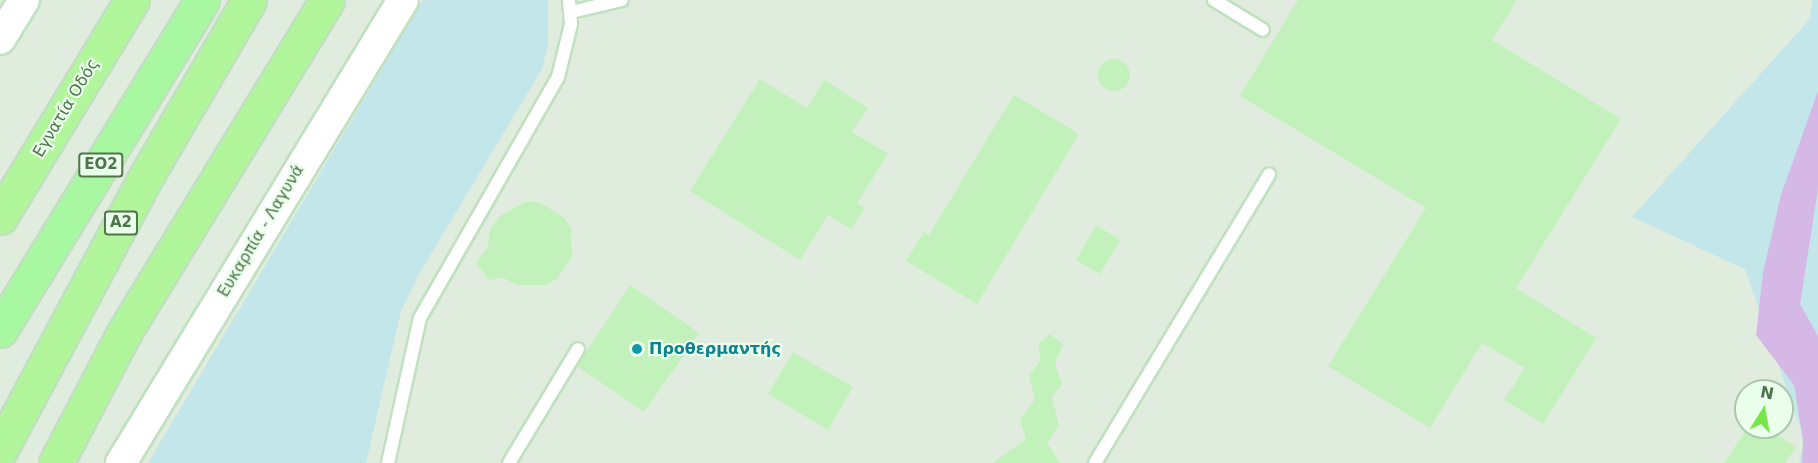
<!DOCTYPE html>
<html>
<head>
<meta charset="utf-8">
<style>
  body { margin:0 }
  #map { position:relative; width:1818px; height:463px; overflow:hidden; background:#e4fce6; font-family:"DejaVu Sans",sans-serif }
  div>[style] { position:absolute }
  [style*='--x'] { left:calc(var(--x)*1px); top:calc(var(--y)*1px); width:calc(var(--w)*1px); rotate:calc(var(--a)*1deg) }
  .industrial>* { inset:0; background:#dfecde }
  .green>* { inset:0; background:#c2e6ea }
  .water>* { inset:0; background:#d5b8e6 }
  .building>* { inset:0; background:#c2f1bb }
  .round { border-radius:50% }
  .roads { filter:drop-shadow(2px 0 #c0e1bf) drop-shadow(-2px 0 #c0e1bf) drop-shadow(0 2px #c0e1bf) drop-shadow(0 -2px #c0e1bf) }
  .service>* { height:12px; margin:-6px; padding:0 6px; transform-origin:6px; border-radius:6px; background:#fff }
  .tertiary>* { height:30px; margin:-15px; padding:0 15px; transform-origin:15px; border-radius:15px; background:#fff }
  .trunk>* { height:33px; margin:-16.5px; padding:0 16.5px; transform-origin:16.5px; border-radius:16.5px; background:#a7f8a1 }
  .motorway>* { height:33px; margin:-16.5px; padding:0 16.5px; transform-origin:16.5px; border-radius:16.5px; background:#b2f69b }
  .dots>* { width:16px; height:16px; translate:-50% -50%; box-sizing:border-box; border:3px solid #eaffec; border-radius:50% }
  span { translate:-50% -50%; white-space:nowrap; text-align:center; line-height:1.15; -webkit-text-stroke:4.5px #eaffec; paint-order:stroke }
  .shield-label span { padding:2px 4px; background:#eaffec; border:2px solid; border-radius:4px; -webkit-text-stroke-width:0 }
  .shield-label { font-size:15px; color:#507449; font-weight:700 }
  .street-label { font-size:16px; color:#507449 }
  .culture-label { font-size:16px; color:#0d838f; font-weight:700 }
  .left { translate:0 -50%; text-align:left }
  .north { position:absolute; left:1734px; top:379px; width:60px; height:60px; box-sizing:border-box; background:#eaffec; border:2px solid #acc7ab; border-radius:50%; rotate:11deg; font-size:16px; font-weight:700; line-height:24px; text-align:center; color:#507449 }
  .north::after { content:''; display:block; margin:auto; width:21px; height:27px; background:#76e649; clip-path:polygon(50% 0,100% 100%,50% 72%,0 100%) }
</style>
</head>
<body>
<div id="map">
  <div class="industrial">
    <i style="clip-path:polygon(evenodd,0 0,1818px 0,1818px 463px,0 463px,0 0,1746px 391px,1782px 391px,1782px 427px,1746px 427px,1746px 391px)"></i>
  </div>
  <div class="green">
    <i style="clip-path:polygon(423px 0,548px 0,548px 44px,542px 69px,419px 274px,401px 311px,366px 463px,148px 463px)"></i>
    <i style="clip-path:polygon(1813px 0,1818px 0,1818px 463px,1799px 463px,1805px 441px,1745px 269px,1632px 217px,1809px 20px)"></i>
  </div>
  <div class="water">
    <i style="clip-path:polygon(1818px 91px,1818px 189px,1800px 304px,1818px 336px,1818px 463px,1802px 463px,1803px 440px,1794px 385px,1756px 335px,1763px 273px,1781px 195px)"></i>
  </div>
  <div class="building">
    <i style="clip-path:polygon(1298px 0,1517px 0,1492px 40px,1621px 119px,1516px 288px,1596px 338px,1543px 424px,1504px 400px,1525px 368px,1482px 343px,1430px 428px,1328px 366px,1426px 208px,1240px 96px)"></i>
    <i class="round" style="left:1098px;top:59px;width:32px;height:32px"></i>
    <i style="clip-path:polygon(760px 79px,807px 108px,824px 80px,868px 108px,852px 132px,888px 154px,857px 203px,865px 208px,851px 229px,828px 215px,800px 260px,690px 191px)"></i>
    <i style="clip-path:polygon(1014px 95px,1079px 134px,977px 304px,906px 261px,924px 232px,929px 235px)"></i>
    <i style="clip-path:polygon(525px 202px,539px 202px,563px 217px,571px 228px,572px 257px,557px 279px,544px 285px,517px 285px,504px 278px,488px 280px,476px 262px,488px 247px,490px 229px,500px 216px)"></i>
    <i style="clip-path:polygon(1096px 225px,1120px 240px,1100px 274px,1076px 260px)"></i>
    <i style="clip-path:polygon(630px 285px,699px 333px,644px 412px,577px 366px)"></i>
    <i style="clip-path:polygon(1050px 334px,1063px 344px,1055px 363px,1062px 384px,1052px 397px,1059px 425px,1047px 443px,1060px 463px,993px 463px,1026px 439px,1020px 420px,1035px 399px,1029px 376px,1041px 359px,1038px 344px)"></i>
    <i style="clip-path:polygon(793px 352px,853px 387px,828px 430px,768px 394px)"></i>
    <i style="clip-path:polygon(1748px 427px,1765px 427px,1796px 447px,1785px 463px,1724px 463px)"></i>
  </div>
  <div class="roads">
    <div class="service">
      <i style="--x:1214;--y:0;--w:57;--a:31.5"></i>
      <i style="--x:571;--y:12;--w:52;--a:-13.2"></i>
      <i style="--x:388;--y:463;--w:148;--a:-77.6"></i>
      <i style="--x:420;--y:318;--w:278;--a:-60.2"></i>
      <i style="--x:558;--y:77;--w:55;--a:-76.2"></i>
      <i style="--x:571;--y:24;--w:24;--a:-95"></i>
      <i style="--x:509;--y:463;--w:133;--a:-58.8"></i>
      <i style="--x:1095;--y:463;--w:337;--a:-58.9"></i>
    </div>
    <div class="tertiary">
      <i style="--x:0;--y:39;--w:46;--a:-58.4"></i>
      <i style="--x:121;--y:463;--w:542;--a:-58.66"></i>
    </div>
    <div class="trunk">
      <i style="--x:0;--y:330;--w:387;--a:-58.5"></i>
    </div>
    <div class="motorway">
      <i style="--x:0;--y:217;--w:254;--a:-58.7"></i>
      <i style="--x:0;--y:450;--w:314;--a:-61.9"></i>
      <i style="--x:148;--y:173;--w:200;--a:-59.7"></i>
      <i style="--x:56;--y:463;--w:149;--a:-62.4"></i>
      <i style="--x:125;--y:331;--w:388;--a:-58.6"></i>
    </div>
  </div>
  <div class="dots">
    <i style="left:637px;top:349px;background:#0f9aa8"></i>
  </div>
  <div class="shield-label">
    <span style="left:101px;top:165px">ΕΟ2</span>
    <span style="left:121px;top:223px">Α2</span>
  </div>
  <div class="street-label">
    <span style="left:66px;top:108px;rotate:-59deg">Εγνατία Οδός</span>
    <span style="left:261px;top:231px;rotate:-59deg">Ευκαρπία - Λαγυνά</span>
  </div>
  <div class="culture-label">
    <span class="left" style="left:649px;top:349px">Προθερμαντής</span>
  </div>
  <div class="north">N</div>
</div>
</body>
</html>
